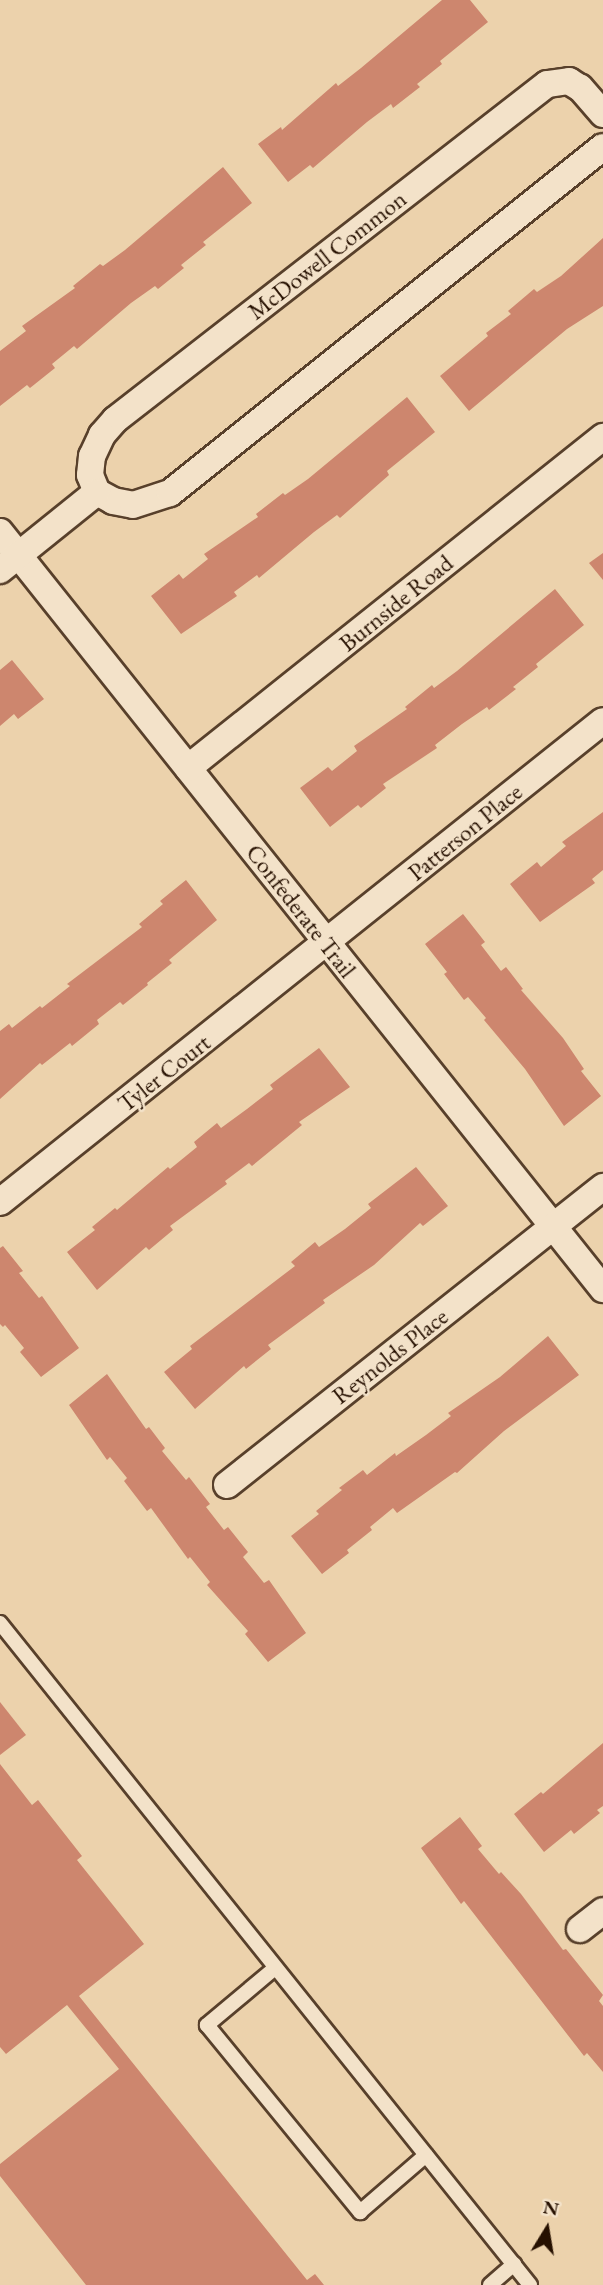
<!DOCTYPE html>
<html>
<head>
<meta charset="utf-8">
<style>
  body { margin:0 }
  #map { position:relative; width:603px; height:2285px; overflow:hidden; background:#ecd2ac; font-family:"EB Garamond",serif }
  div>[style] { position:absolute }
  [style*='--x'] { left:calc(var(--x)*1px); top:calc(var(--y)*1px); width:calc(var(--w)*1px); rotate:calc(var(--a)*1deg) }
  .building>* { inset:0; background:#cd866e }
  .roads { filter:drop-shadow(2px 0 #58402b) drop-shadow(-2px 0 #58402b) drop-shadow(0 2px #58402b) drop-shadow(0 -2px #58402b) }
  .lane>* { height:14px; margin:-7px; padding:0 7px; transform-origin:7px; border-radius:7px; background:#f3e2c9 }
  .street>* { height:26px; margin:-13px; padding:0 13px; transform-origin:13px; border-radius:13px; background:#f3e2c9 }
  span { translate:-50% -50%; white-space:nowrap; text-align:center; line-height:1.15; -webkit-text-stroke:5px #f3e2c9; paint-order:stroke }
  .street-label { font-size:24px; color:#261000 }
  .north { position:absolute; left:512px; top:2194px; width:70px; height:70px; -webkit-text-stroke:5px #f3e2c9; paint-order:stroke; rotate:11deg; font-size:19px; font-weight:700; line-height:28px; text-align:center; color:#261000 }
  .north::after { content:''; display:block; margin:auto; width:24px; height:32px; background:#261000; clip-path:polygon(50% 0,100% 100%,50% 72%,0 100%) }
</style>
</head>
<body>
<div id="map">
  <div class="building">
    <i style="clip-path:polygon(442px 0,470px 0,488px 22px,440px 61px,442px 64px,417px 84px,420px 87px,393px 108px,391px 104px,367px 122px,313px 168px,310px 165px,288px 182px,258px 144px,281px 127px,282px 130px,336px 83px,338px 86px,361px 68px)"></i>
    <i style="clip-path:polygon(223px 167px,252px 203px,203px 242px,206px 245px,181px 265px,184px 268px,158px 289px,155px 286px,131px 303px,77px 349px,74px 346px,52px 364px,55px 368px,30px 388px,27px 385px,0 406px,0 351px,26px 331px,22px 326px,75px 288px,73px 286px,100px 264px,103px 266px,125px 250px)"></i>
    <i style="clip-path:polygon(603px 238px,603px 306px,567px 329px,469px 411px,440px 376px,488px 336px,486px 333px,511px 314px,508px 311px,534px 289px,537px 292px,561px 276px)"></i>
    <i style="clip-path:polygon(407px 397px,435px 432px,387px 471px,389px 475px,340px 518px,337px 515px,314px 532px,259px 578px,257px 575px,234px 592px,237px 596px,181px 634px,151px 596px,179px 574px,183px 579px,208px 559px,204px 554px,258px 517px,256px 514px,283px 493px,285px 495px,308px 479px)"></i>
    <i style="clip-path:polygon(603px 553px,603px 580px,589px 563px)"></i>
    <i style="clip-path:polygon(555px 589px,584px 625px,536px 664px,538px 667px,513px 687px,516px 689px,489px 710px,487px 707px,462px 724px,435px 745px,437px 748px,383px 784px,386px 788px,361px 808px,358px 805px,330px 827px,300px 788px,328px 767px,332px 771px,357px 751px,354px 746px,407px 709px,405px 707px,432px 685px,434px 688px,457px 671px)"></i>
    <i style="clip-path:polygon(12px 660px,44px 699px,18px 719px,14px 714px,0 726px,0 670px)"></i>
    <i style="clip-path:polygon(603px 812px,603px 870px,592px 879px,595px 883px,540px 922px,510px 884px,537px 862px,541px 867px,566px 846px,562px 842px)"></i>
    <i style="clip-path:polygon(186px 880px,217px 920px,169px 960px,172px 963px,147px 983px,148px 985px,123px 1005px,120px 1002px,97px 1020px,99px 1024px,72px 1046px,70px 1043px,42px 1065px,40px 1063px,0 1099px,0 1031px,9px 1024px,12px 1028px,40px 1006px,42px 1008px,70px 986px,67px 984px,142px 927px,139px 924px,163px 904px,160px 901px)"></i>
    <i style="clip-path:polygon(463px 914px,485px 942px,481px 945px,501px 971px,506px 967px,523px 989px,521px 990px,563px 1038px,584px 1069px,581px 1071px,601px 1096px,564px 1126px,525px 1069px,484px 1020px,486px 1018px,468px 997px,464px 1000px,444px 974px,447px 972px,425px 944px)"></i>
    <i style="clip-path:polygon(319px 1048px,350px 1087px,299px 1122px,302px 1125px,252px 1166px,249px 1163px,225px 1181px,227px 1184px,170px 1226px,173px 1230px,149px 1250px,146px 1247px,97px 1290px,67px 1252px,95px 1230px,92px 1227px,115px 1208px,117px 1210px,168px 1167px,170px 1169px,197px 1147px,194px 1142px,217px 1123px,221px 1128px,247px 1109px,273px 1089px,270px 1085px)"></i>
    <i style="clip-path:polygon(416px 1167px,448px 1206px,423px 1226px,420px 1223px,374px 1265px,323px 1300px,325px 1303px,268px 1345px,271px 1349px,246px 1369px,244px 1366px,195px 1409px,164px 1372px,192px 1349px,190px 1346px,295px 1266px,291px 1262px,315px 1242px,319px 1247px,345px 1229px,371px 1208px,368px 1204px)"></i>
    <i style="clip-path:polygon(3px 1246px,23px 1271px,19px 1273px,39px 1298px,42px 1296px,79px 1348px,41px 1377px,20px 1352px,24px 1348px,5px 1325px,3px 1327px,0 1324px,0 1248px)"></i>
    <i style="clip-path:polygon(548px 1336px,579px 1375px,504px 1431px,457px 1473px,455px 1472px,397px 1513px,393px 1508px,370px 1527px,372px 1530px,347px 1550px,349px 1553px,322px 1574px,291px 1536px,319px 1514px,316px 1511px,342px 1490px,339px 1488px,363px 1470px,367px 1475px,395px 1453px,396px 1456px,426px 1435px,451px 1416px,448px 1413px,500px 1377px)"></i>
    <i style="clip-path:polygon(107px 1374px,146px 1429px,149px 1427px,165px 1448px,162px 1451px,186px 1480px,189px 1477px,210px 1504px,206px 1507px,224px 1530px,228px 1527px,248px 1552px,243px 1557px,264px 1583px,269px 1580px,306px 1633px,268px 1662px,245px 1634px,248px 1631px,207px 1585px,210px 1582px,190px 1557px,188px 1559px,151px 1508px,147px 1511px,124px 1481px,127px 1478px,110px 1457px,107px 1460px,69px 1405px)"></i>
    <i style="clip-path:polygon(0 1702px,26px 1735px,0 1755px)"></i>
    <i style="clip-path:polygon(603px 1743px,603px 1806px,597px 1810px,600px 1813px,574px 1834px,571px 1830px,544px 1852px,514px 1814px,541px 1792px,543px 1794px)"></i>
    <i style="clip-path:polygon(0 1764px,32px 1805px,38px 1800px,82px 1856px,77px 1860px,144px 1944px,79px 1996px,307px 2280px,315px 2274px,324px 2285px,86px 2285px,0 2176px,0 2164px,119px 2069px,67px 2005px,6px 2054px,0 2047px)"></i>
    <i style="clip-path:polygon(460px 1817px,482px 1846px,478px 1849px,499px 1874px,501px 1872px,521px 1894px,563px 1950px,566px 1949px,603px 1995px,599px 2001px,603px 2006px,603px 2072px,587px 2053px,584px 2056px,464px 1901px,461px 1904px,421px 1848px)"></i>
  </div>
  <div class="roads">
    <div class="lane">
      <i style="--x:0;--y:1623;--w:848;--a:51.32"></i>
      <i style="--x:275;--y:1968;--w:89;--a:140"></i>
      <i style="--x:207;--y:2025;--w:242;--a:50.7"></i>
      <i style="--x:360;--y:2212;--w:87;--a:-40.8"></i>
      <i style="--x:490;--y:2285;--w:32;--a:-41"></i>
    </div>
    <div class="street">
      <i style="--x:603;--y:114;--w:35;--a:-131"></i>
      <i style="--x:580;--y:88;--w:13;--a:-148"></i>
      <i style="--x:569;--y:81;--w:22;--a:172"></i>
      <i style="--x:547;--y:84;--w:547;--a:142.13"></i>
      <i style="--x:115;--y:420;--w:20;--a:131"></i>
      <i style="--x:102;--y:435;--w:23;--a:115"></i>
      <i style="--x:92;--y:456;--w:19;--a:96"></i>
      <i style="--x:90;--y:475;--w:18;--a:68"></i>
      <i style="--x:97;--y:492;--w:18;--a:29"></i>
      <i style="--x:113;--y:501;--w:20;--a:11"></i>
      <i style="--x:133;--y:505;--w:39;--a:-18"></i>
      <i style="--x:170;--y:493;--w:554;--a:-38.63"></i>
      <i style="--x:0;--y:532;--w:968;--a:51.46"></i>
      <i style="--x:0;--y:570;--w:124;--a:-38.8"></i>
      <i style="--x:188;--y:768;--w:531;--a:-38.58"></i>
      <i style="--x:0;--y:1202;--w:771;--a:-38.58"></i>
      <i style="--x:227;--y:1485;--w:480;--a:-38.4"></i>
      <i style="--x:580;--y:1929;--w:29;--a:-38"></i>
    </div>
  </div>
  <div class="street-label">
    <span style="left:327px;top:255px;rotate:-38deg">McDowell Common</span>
    <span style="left:396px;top:603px;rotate:-39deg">Burnside Road</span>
    <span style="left:465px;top:832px;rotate:-39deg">Patterson Place</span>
    <span style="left:301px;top:911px;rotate:52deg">Confederate Trail</span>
    <span style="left:164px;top:1073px;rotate:-38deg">Tyler Court</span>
    <span style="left:390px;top:1356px;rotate:-38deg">Reynolds Place</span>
  </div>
  <div class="north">N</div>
</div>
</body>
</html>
